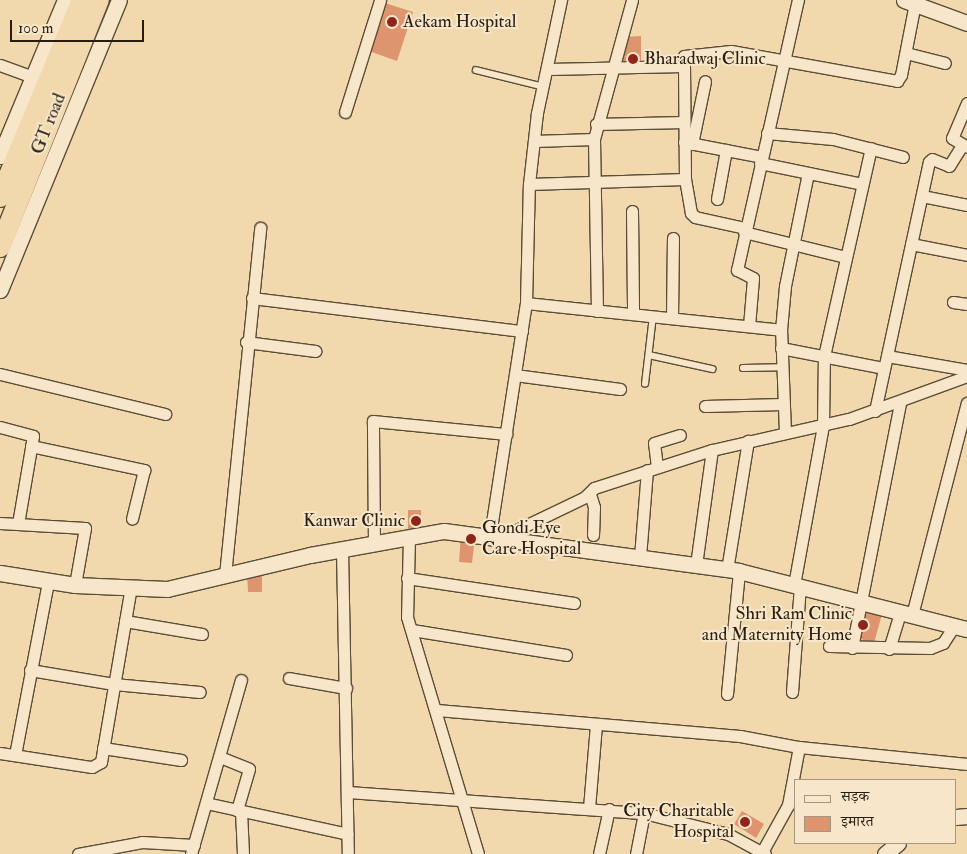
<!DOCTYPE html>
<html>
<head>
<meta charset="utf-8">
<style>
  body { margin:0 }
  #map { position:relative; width:967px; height:854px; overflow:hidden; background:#f2d9ad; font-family:"IM FELL Double Pica","Noto Serif Devanagari",serif }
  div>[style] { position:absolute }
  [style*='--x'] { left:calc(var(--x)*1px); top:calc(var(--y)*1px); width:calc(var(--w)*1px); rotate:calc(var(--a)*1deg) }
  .building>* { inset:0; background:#de946f }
  .roads { filter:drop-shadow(1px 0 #5a4d37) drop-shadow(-1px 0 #5a4d37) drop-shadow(0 1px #5a4d37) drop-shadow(0 -1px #5a4d37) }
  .lane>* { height:5.5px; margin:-2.75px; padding:0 2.75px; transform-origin:2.75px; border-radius:2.75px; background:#f7e6ca }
  .street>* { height:11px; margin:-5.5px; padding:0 5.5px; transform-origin:5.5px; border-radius:5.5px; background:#f7e6ca }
  .secondary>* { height:15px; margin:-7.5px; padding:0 7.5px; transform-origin:7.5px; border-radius:7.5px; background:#f7e6ca }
  .highway>* { height:20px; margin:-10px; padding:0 10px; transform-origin:10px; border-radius:10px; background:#f2d9ad }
  .dots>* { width:14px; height:14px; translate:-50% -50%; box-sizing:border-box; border:2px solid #f7e6ca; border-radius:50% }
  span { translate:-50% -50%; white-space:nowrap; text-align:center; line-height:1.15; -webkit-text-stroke:4px #f7e6ca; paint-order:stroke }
  .poi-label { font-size:18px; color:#281e10 }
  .left { translate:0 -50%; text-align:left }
  .right { translate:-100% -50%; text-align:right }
  .street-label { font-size:18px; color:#281e10 }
  .legend { position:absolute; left:794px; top:779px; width:162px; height:65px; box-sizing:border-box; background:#f7e6ca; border:1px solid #a49680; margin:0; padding:6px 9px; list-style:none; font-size:15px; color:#281e10 }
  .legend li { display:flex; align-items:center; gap:10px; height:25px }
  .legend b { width:25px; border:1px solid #a49680 }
  .scale { position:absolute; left:10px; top:20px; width:134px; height:22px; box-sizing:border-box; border:2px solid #281e10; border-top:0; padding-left:6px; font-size:15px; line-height:18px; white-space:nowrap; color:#281e10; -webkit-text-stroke:4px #f7e6ca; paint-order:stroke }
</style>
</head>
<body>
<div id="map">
  <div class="building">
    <i style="clip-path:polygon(382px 2px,413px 12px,397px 61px,366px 50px)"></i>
    <i style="clip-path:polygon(641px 36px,641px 62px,623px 62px,624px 37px)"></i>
    <i style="clip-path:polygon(408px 510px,421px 510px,421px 529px,408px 530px)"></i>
    <i style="clip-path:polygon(461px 534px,475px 536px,472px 563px,459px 562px)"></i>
    <i style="clip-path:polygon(262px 572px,262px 592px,248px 592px,247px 573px)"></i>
    <i style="clip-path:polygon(865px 609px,882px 614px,874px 643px,857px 638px)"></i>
    <i style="clip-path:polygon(742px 811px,764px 824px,756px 838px,734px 824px)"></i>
  </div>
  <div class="roads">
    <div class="lane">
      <i style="--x:476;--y:70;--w:70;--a:14"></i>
      <i style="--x:649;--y:355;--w:65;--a:12.5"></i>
      <i style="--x:743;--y:368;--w:39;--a:-1"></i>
      <i style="--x:645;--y:384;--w:68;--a:-83.3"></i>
    </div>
    <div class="street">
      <i style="--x:906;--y:53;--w:40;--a:14.4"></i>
      <i style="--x:0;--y:65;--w:35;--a:20"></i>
      <i style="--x:549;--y:69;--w:134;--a:-1.3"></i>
      <i style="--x:967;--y:103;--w:38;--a:113"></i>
      <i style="--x:952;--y:138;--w:17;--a:31"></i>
      <i style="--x:345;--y:112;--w:117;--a:-72.6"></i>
      <i style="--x:596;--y:124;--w:88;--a:-1.3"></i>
      <i style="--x:767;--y:133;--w:66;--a:5.2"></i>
      <i style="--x:833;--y:139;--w:72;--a:14.4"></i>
      <i style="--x:534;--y:141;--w:60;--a:-1.9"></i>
      <i style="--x:684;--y:142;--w:79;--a:10.9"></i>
      <i style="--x:692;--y:144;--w:64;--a:-78.3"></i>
      <i style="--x:760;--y:163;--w:104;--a:11.6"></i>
      <i style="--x:529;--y:184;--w:156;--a:-1.8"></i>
      <i style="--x:922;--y:196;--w:46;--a:11.3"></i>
      <i style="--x:717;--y:199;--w:50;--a:-79.6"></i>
      <i style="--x:632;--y:211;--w:103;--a:89.4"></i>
      <i style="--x:745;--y:228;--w:51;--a:-167.6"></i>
      <i style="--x:695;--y:217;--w:6;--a:-135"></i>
      <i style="--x:691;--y:213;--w:35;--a:-100"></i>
      <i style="--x:685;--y:179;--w:123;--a:-90.5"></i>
      <i style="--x:684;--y:56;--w:47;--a:-6.1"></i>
      <i style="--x:731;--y:51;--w:169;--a:10.2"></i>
      <i style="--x:897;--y:81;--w:7;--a:-56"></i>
      <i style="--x:901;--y:75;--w:73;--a:-79"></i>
      <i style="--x:744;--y:232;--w:105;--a:13.8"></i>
      <i style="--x:911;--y:244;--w:57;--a:11.1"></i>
      <i style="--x:252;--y:298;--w:272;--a:7"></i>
      <i style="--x:953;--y:302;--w:14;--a:8"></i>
      <i style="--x:526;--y:303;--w:256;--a:6"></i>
      <i style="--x:597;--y:311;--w:172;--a:-91"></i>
      <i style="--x:594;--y:139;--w:144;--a:-74.7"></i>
      <i style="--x:672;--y:318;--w:80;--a:-89.3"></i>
      <i style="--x:749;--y:326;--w:48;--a:-85.2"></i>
      <i style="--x:753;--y:278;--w:18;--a:-153"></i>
      <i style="--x:737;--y:270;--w:277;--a:-77.3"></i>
      <i style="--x:246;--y:342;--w:70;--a:7.4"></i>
      <i style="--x:781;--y:348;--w:105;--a:11"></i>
      <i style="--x:887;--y:356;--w:81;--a:9.9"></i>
      <i style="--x:0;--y:374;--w:170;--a:13.6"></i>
      <i style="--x:515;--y:375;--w:106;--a:7.6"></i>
      <i style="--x:705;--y:406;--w:78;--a:-1.5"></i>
      <i style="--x:875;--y:411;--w:255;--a:-77.8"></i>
      <i style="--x:929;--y:162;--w:4;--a:-45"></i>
      <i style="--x:932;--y:159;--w:18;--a:22"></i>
      <i style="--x:949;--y:166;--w:25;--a:-58"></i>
      <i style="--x:0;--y:427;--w:34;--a:15"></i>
      <i style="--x:33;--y:436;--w:89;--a:99.7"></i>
      <i style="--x:785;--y:432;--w:102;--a:-92.2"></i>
      <i style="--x:781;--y:330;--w:44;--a:-84.8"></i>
      <i style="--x:785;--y:286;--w:115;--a:-78.5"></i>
      <i style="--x:31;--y:446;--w:116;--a:12"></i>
      <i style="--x:144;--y:470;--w:50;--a:103.8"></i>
      <i style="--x:657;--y:467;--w:24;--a:-97"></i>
      <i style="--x:654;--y:443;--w:27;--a:-17"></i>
      <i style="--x:590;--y:494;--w:14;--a:73"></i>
      <i style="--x:594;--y:507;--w:28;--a:92"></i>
      <i style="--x:0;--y:523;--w:85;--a:3.4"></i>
      <i style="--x:85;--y:528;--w:58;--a:100"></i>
      <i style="--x:490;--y:535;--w:235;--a:-81.2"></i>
      <i style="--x:526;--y:303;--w:119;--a:-88.6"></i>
      <i style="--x:529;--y:184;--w:71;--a:-83.6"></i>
      <i style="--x:537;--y:113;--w:116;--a:-78"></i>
      <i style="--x:409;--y:537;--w:80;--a:91.4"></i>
      <i style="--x:407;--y:617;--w:247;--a:73.3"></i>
      <i style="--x:502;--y:537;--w:92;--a:-25.7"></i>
      <i style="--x:585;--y:497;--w:13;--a:-45"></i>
      <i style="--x:594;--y:488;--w:124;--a:-17.9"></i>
      <i style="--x:374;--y:543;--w:122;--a:-90.5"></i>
      <i style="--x:373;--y:421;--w:134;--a:5.6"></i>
      <i style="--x:342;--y:549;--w:305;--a:88.9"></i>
      <i style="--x:640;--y:557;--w:87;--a:-85.4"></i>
      <i style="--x:696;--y:565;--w:116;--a:-82.1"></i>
      <i style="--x:712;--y:450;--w:140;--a:-12.8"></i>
      <i style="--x:849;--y:419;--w:126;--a:-20"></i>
      <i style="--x:727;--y:570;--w:131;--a:-80.8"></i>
      <i style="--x:225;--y:575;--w:349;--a:-84.2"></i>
      <i style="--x:407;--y:578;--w:169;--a:8.5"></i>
      <i style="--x:794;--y:585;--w:163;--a:-79.7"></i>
      <i style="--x:823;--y:425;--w:69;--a:-89.2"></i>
      <i style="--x:824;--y:356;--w:213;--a:-77.3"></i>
      <i style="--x:912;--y:615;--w:219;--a:-75.5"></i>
      <i style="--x:125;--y:621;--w:78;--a:9.6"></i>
      <i style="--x:412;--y:630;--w:156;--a:9.2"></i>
      <i style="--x:829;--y:646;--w:101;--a:1.1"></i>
      <i style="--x:930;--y:648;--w:14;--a:-21"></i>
      <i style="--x:943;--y:643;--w:20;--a:-57"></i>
      <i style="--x:852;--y:648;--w:250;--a:-78.9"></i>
      <i style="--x:889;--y:649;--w:39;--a:-73"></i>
      <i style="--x:30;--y:670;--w:85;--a:9.5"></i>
      <i style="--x:114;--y:684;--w:86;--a:5.3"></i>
      <i style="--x:289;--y:678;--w:58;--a:10"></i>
      <i style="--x:792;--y:692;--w:106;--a:-85.7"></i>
      <i style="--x:727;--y:694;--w:124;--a:-84.4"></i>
      <i style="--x:437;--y:710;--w:304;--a:4.9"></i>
      <i style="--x:740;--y:736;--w:60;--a:10.6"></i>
      <i style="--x:799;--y:747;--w:169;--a:5.8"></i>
      <i style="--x:103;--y:748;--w:79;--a:8.7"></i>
      <i style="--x:0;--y:753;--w:93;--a:8.7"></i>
      <i style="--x:92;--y:767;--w:10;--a:-29"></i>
      <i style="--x:101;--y:762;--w:178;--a:-80.3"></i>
      <i style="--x:15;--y:755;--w:176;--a:-79.2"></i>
      <i style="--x:220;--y:757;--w:31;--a:22"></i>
      <i style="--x:249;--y:769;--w:43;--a:106.3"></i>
      <i style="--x:348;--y:792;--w:297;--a:4.1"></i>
      <i style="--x:644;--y:813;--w:87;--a:14"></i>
      <i style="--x:728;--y:834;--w:42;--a:28.4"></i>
      <i style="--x:206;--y:803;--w:145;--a:12.3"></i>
      <i style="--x:589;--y:808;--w:83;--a:-85.2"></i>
      <i style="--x:241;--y:811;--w:43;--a:87.3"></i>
      <i style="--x:762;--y:852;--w:54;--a:-61"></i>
      <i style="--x:788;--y:805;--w:59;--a:-79.3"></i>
      <i style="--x:78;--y:854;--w:65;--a:-10.6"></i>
      <i style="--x:142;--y:842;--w:52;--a:3.3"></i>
      <i style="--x:191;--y:854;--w:181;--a:-74"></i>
      <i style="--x:599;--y:854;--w:46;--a:-77.5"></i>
      <i style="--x:636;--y:854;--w:42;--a:-79"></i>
    </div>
    <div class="secondary">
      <i style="--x:904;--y:0;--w:67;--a:20.1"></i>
      <i style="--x:0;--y:156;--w:169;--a:-67.4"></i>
      <i style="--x:0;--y:290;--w:313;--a:-67.7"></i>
      <i style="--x:0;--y:573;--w:76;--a:9.1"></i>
      <i style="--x:75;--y:585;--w:92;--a:2.5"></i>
      <i style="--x:167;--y:589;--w:147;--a:-13.4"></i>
      <i style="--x:310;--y:555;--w:136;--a:-10.2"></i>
      <i style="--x:444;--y:531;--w:298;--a:7.7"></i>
      <i style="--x:739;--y:571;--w:235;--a:14.3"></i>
      <i style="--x:956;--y:817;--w:11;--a:-5"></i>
      <i style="--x:885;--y:854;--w:17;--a:-40"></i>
    </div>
    <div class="highway">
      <i style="--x:0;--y:197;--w:213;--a:-67.4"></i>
      <i style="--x:0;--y:247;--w:266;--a:-68.2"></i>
    </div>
  </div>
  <div class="dots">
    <i style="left:392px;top:22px;background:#8f2418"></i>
    <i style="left:633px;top:59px;background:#8f2418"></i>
    <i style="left:416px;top:521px;background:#8f2418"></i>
    <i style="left:471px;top:539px;background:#8f2418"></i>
    <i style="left:863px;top:625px;background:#8f2418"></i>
    <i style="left:745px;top:822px;background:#8f2418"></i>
  </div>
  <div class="poi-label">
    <span class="left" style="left:403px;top:22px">Aekam Hospital</span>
    <span class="left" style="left:644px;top:59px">Bharadwaj Clinic</span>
    <span class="right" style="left:405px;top:521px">Kanwar Clinic</span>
    <span class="left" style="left:482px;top:539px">Gondi Eye<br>Care Hospital</span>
    <span class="right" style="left:852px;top:625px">Shri Ram Clinic<br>and Maternity Home</span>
    <span class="right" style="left:734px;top:822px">City Charitable<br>Hospital</span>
  </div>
  <div class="street-label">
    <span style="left:49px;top:124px;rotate:-68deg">GT road</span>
  </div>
  <ul class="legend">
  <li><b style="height:6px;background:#f7e6ca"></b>सड़क</li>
  <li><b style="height:14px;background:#de946f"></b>इमारत</li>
  </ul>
  <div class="scale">100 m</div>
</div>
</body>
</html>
